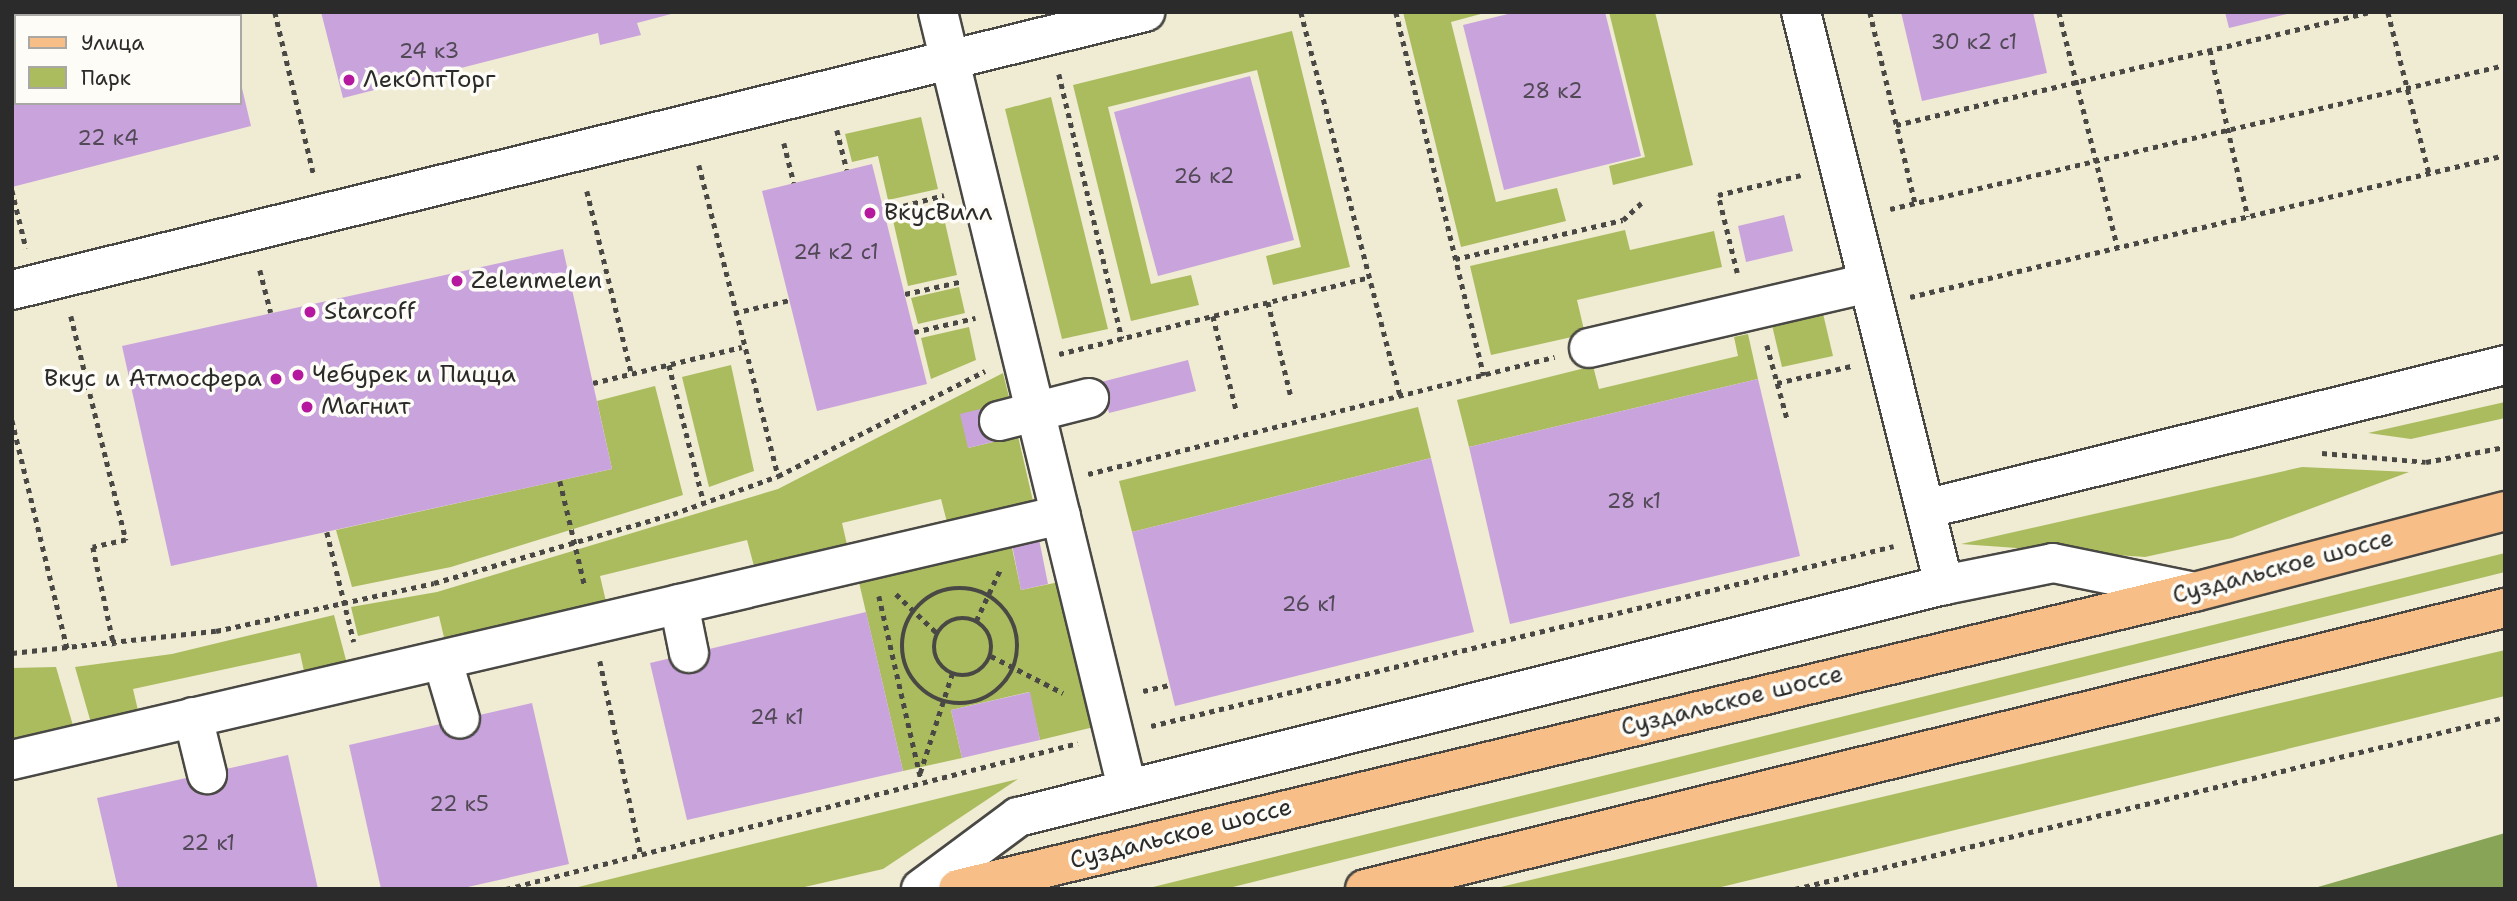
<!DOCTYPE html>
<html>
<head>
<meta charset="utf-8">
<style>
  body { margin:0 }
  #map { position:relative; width:2517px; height:901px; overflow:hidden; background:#f0ebd3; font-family:"Shantell Sans",sans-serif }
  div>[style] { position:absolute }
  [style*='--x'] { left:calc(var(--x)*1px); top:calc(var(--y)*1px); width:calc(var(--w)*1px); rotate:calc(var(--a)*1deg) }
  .green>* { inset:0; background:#abbc5f }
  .forest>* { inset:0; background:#88a456 }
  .building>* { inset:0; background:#c9a4dc }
  .path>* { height:4.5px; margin-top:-2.25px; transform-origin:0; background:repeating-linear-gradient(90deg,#494844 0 5px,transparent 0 10px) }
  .path>.ring { margin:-2.25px; padding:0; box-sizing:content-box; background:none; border:4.5px solid #494844; border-radius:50% }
  .roads { filter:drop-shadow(2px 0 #494844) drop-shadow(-2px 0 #494844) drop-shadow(0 2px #494844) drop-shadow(0 -2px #494844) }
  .minor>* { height:38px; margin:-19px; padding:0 19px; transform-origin:19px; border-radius:19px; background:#fff }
  .major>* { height:38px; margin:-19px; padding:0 19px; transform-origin:19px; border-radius:19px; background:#f7be88 }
  .dots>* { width:19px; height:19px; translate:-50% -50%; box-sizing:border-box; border:4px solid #fdfcf7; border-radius:50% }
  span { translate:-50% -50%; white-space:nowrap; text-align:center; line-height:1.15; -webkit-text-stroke:7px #fdfcf7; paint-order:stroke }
  .number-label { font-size:21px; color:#524957 }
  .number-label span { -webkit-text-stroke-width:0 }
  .poi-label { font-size:24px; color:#2b2b2b }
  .left { translate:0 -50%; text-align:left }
  .right { translate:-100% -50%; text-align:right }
  .street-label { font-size:24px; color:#2b2b2b }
  .frame { position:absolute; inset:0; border:14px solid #2b2b2b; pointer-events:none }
  .legend { position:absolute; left:14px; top:14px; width:228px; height:91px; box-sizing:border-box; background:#fdfcf7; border:2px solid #a9a8a5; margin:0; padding:9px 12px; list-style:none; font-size:21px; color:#2b2b2b }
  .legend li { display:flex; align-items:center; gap:14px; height:35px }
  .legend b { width:35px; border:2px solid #a9a8a5 }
</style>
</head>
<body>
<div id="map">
  <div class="green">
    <i style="clip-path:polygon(1403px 12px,1488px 12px,1451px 22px,1496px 202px,1557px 188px,1566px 221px,1461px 247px)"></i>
    <i style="clip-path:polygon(1609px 12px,1655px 12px,1693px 165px,1613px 185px,1609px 166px,1645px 157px)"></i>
    <i style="clip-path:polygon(1292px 31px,1350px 267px,1273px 285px,1266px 256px,1301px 247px,1257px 70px,1108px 107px,1151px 284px,1191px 275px,1199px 305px,1131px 321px,1073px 85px)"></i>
    <i style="clip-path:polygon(1051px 97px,1108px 329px,1062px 339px,1005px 109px)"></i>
    <i style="clip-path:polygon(921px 117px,938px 189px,888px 200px,878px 156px,852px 162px,845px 134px)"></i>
    <i style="clip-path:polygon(941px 205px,957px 275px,908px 286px,892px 216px)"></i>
    <i style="clip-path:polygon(1625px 230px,1630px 250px,1714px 231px,1722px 267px,1577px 300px,1585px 334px,1491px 355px,1470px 266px)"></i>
    <i style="clip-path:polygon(959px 287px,965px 313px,918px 324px,911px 298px)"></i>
    <i style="clip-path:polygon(1821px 305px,1833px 356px,1782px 367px,1770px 317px)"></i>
    <i style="clip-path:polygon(969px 327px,976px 360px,931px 379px,921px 338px)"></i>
    <i style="clip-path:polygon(1748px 334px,1758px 379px,1469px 447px,1457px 400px,1593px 366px,1599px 389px,1738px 356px,1734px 337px)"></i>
    <i style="clip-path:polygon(731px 365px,754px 471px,709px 487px,682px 377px)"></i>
    <i style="clip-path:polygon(1003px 373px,1010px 401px,968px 448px,1018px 436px,1036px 514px,950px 534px,941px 499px,842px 523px,851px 562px,759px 585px,747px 540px,600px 576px,608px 610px,446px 646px,439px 616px,358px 636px,351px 607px,437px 592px,778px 489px)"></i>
    <i style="clip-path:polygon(655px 386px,683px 495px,451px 567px,352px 587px,336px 530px,612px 469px,597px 401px)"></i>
    <i style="clip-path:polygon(2505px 402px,2505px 418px,2411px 439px,2368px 433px)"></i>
    <i style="clip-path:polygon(1418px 407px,1431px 458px,1132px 532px,1119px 481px)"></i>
    <i style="clip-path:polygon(2302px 467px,2409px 472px,2232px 538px,2145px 557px,1961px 544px)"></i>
    <i style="clip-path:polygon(1011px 543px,1021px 590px,1059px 582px,1094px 727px,1040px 740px,1029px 692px,951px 710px,962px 758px,903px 771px,858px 578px)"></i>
    <i style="clip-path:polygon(2505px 553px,2505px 572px,1225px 889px,1145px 889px)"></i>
    <i style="clip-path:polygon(334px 615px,350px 675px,307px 685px,300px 653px,133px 689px,140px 719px,93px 730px,75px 667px,172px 654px)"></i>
    <i style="clip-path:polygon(2505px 650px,2505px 696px,1713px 889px,1492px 889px)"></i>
    <i style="clip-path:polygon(56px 667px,74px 729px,12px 742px,12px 668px)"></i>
    <i style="clip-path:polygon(1018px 779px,883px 869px,796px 889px,570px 889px)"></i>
  </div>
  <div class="forest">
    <i style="clip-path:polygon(2505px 833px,2505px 889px,2311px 889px)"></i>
  </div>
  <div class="building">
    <i style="clip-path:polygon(112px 12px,223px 12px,223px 16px,113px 16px)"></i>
    <i style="clip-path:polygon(321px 12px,675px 12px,675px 13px,637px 23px,641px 35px,600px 45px,598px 33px,343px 98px)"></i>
    <i style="clip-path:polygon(1516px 12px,1605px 12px,1641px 156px,1504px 190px,1463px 25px)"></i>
    <i style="clip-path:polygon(1901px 12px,2033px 12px,2047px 73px,1922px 101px)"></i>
    <i style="clip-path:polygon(2225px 12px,2291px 12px,2291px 13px,2229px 28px)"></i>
    <i style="clip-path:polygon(1250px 76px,1294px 240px,1158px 276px,1114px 112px)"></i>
    <i style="clip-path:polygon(241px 84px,251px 126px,12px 187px,12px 97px,16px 103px,240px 103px)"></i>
    <i style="clip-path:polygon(872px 164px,927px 384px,817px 411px,762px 191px)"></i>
    <i style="clip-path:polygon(1784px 215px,1793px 251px,1746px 262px,1738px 226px)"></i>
    <i style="clip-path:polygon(563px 249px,612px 469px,171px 566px,122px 346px)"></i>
    <i style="clip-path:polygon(1188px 360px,1196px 391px,1109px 413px,1101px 382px)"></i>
    <i style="clip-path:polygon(1758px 379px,1800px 556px,1510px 624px,1469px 447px)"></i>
    <i style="clip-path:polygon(989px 407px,997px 441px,968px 448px,960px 414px)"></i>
    <i style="clip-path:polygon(1431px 458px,1474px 632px,1175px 706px,1132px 532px)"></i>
    <i style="clip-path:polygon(1039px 539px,1048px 584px,1021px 590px,1012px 545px)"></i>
    <i style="clip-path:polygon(866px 612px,903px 771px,687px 820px,650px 663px)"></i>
    <i style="clip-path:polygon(1030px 692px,1040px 740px,962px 758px,951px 710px)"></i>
    <i style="clip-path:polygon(532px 703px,569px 864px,459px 889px,381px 889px,349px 745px)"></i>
    <i style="clip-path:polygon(288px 755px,318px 889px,118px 889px,97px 798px)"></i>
  </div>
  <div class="path">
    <i style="--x:49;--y:12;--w:4;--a:76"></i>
    <i style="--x:275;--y:12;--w:169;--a:76.6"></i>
    <i style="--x:1301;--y:12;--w:397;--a:75.5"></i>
    <i style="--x:1396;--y:12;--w:374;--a:76.4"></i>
    <i style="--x:1870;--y:12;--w:196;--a:76.7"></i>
    <i style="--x:2059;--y:12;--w:243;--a:76"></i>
    <i style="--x:2388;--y:12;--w:166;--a:75.7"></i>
    <i style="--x:12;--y:44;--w:4;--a:-14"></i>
    <i style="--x:2210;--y:50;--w:171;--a:77.2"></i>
    <i style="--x:1059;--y:74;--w:272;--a:76.6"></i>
    <i style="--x:1896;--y:125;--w:487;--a:-13.4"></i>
    <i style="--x:837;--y:130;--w:41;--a:76"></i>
    <i style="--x:784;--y:143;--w:41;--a:76"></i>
    <i style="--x:699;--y:165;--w:321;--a:75.7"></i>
    <i style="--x:12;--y:190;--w:60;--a:76.4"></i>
    <i style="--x:587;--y:191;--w:189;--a:76.3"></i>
    <i style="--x:1890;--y:209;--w:632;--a:-13.18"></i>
    <i style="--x:884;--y:211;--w:62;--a:-14.9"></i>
    <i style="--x:1455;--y:259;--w:172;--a:-13.1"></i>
    <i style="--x:1623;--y:220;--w:25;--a:-43"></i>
    <i style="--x:260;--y:270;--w:44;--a:75.7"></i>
    <i style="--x:1737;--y:273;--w:80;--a:-103.7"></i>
    <i style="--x:1718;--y:195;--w:85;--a:-13.5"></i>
    <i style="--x:905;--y:294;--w:59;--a:-12.6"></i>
    <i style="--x:1910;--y:297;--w:612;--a:-13.42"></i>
    <i style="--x:1268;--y:302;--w:97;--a:76.3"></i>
    <i style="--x:734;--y:313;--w:57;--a:-13.1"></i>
    <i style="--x:71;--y:316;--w:231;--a:76.2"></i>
    <i style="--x:126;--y:540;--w:34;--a:168"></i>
    <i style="--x:93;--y:547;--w:101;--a:78"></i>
    <i style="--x:1213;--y:316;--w:96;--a:76.1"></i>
    <i style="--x:914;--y:332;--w:63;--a:-12.9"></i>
    <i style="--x:1767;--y:345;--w:76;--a:74.7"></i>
    <i style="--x:1059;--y:354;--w:319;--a:-13.9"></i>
    <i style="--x:669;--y:365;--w:142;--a:75.8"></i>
    <i style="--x:593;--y:383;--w:153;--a:-13.6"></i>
    <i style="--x:1777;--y:383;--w:76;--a:-12.9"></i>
    <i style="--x:12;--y:420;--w:238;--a:76.4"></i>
    <i style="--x:2322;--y:453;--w:104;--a:4.9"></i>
    <i style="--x:2426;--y:462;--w:80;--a:-10.8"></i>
    <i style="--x:1088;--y:474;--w:481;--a:-14.1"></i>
    <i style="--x:560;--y:481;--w:109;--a:76.7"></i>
    <i style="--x:327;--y:532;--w:113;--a:76.2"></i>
    <i class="ring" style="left:902px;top:588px;width:111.5px;height:111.5px"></i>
    <i style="--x:896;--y:594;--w:57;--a:43.6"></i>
    <i style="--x:879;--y:596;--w:189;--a:77.1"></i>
    <i class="ring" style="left:934px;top:618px;width:53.5px;height:53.5px"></i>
    <i style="--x:976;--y:621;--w:56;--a:-64.8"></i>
    <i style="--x:12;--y:653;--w:205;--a:-6.2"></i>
    <i style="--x:216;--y:631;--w:223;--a:-12.4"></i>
    <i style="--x:434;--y:583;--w:249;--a:-16.1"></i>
    <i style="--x:673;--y:514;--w:112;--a:-19.9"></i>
    <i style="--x:778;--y:476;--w:232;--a:-26.9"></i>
    <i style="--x:991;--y:656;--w:81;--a:27.2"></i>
    <i style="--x:600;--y:661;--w:198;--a:78.1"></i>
    <i style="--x:1143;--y:691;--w:28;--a:-13"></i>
    <i style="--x:1151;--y:726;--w:764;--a:-13.62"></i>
    <i style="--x:920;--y:773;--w:104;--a:-72.1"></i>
    <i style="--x:506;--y:889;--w:590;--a:-14.32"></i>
    <i style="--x:1795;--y:889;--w:731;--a:-13.62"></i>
  </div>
  <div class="roads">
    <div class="minor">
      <i style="--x:938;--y:12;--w:799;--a:76.31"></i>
      <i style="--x:1801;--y:12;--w:591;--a:75.99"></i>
      <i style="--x:12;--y:290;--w:1167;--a:-13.79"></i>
      <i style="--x:1589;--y:348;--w:286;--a:-13.1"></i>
      <i style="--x:999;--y:421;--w:93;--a:-14.3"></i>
      <i style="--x:1925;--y:509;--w:598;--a:-13.94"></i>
      <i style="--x:679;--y:604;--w:50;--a:78.5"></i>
      <i style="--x:443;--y:662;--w:59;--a:73.4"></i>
      <i style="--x:193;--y:717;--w:59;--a:76.2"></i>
      <i style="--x:12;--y:760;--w:1077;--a:-13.15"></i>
      <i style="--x:921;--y:889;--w:121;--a:-36.6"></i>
      <i style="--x:1018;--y:817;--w:955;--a:-14.07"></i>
      <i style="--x:1944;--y:585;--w:111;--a:-11.4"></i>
      <i style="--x:2053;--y:563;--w:144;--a:11.6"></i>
    </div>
    <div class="major">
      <i style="--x:958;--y:889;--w:1271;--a:-13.51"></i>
      <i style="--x:2194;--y:592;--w:321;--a:-14.6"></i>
      <i style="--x:1365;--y:889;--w:1174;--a:-13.85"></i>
    </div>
  </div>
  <div class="dots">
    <i style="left:349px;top:80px;background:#b5179e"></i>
    <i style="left:870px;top:213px;background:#b5179e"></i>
    <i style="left:457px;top:281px;background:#b5179e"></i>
    <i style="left:310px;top:312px;background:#b5179e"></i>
    <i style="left:298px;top:375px;background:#b5179e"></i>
    <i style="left:276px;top:379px;background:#b5179e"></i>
    <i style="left:307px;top:407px;background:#b5179e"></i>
  </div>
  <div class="number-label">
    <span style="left:1974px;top:42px">30 к2 с1</span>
    <span style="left:429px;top:51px">24 к3</span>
    <span style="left:1552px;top:91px">28 к2</span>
    <span style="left:108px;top:138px">22 к4</span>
    <span style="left:1204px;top:176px">26 к2</span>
    <span style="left:836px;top:252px">24 к2 с1</span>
    <span style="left:1634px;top:501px">28 к1</span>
    <span style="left:1309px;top:604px">26 к1</span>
    <span style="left:777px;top:717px">24 к1</span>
    <span style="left:459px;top:804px">22 к5</span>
    <span style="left:208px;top:843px">22 к1</span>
  </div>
  <div class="poi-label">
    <span class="left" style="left:363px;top:80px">ЛекОптТорг</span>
    <span class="left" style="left:884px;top:213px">ВкусВилл</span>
    <span class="left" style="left:471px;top:281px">Zelenmelen</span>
    <span class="left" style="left:324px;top:312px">Starcoff</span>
    <span class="left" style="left:312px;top:375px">Чебурек и Пицца</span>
    <span class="right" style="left:262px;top:379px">Вкус и Атмосфера</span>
    <span class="left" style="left:321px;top:407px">Магнит</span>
  </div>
  <div class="street-label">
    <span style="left:2283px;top:567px;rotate:-15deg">Суздальское шоссе</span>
    <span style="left:1732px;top:701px;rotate:-14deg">Суздальское шоссе</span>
    <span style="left:1181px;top:834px;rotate:-14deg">Суздальское шоссе</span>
  </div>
  <div class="frame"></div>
  <ul class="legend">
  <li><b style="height:9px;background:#f7be88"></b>Улица</li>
  <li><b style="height:19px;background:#abbc5f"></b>Парк</li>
  </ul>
</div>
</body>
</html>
